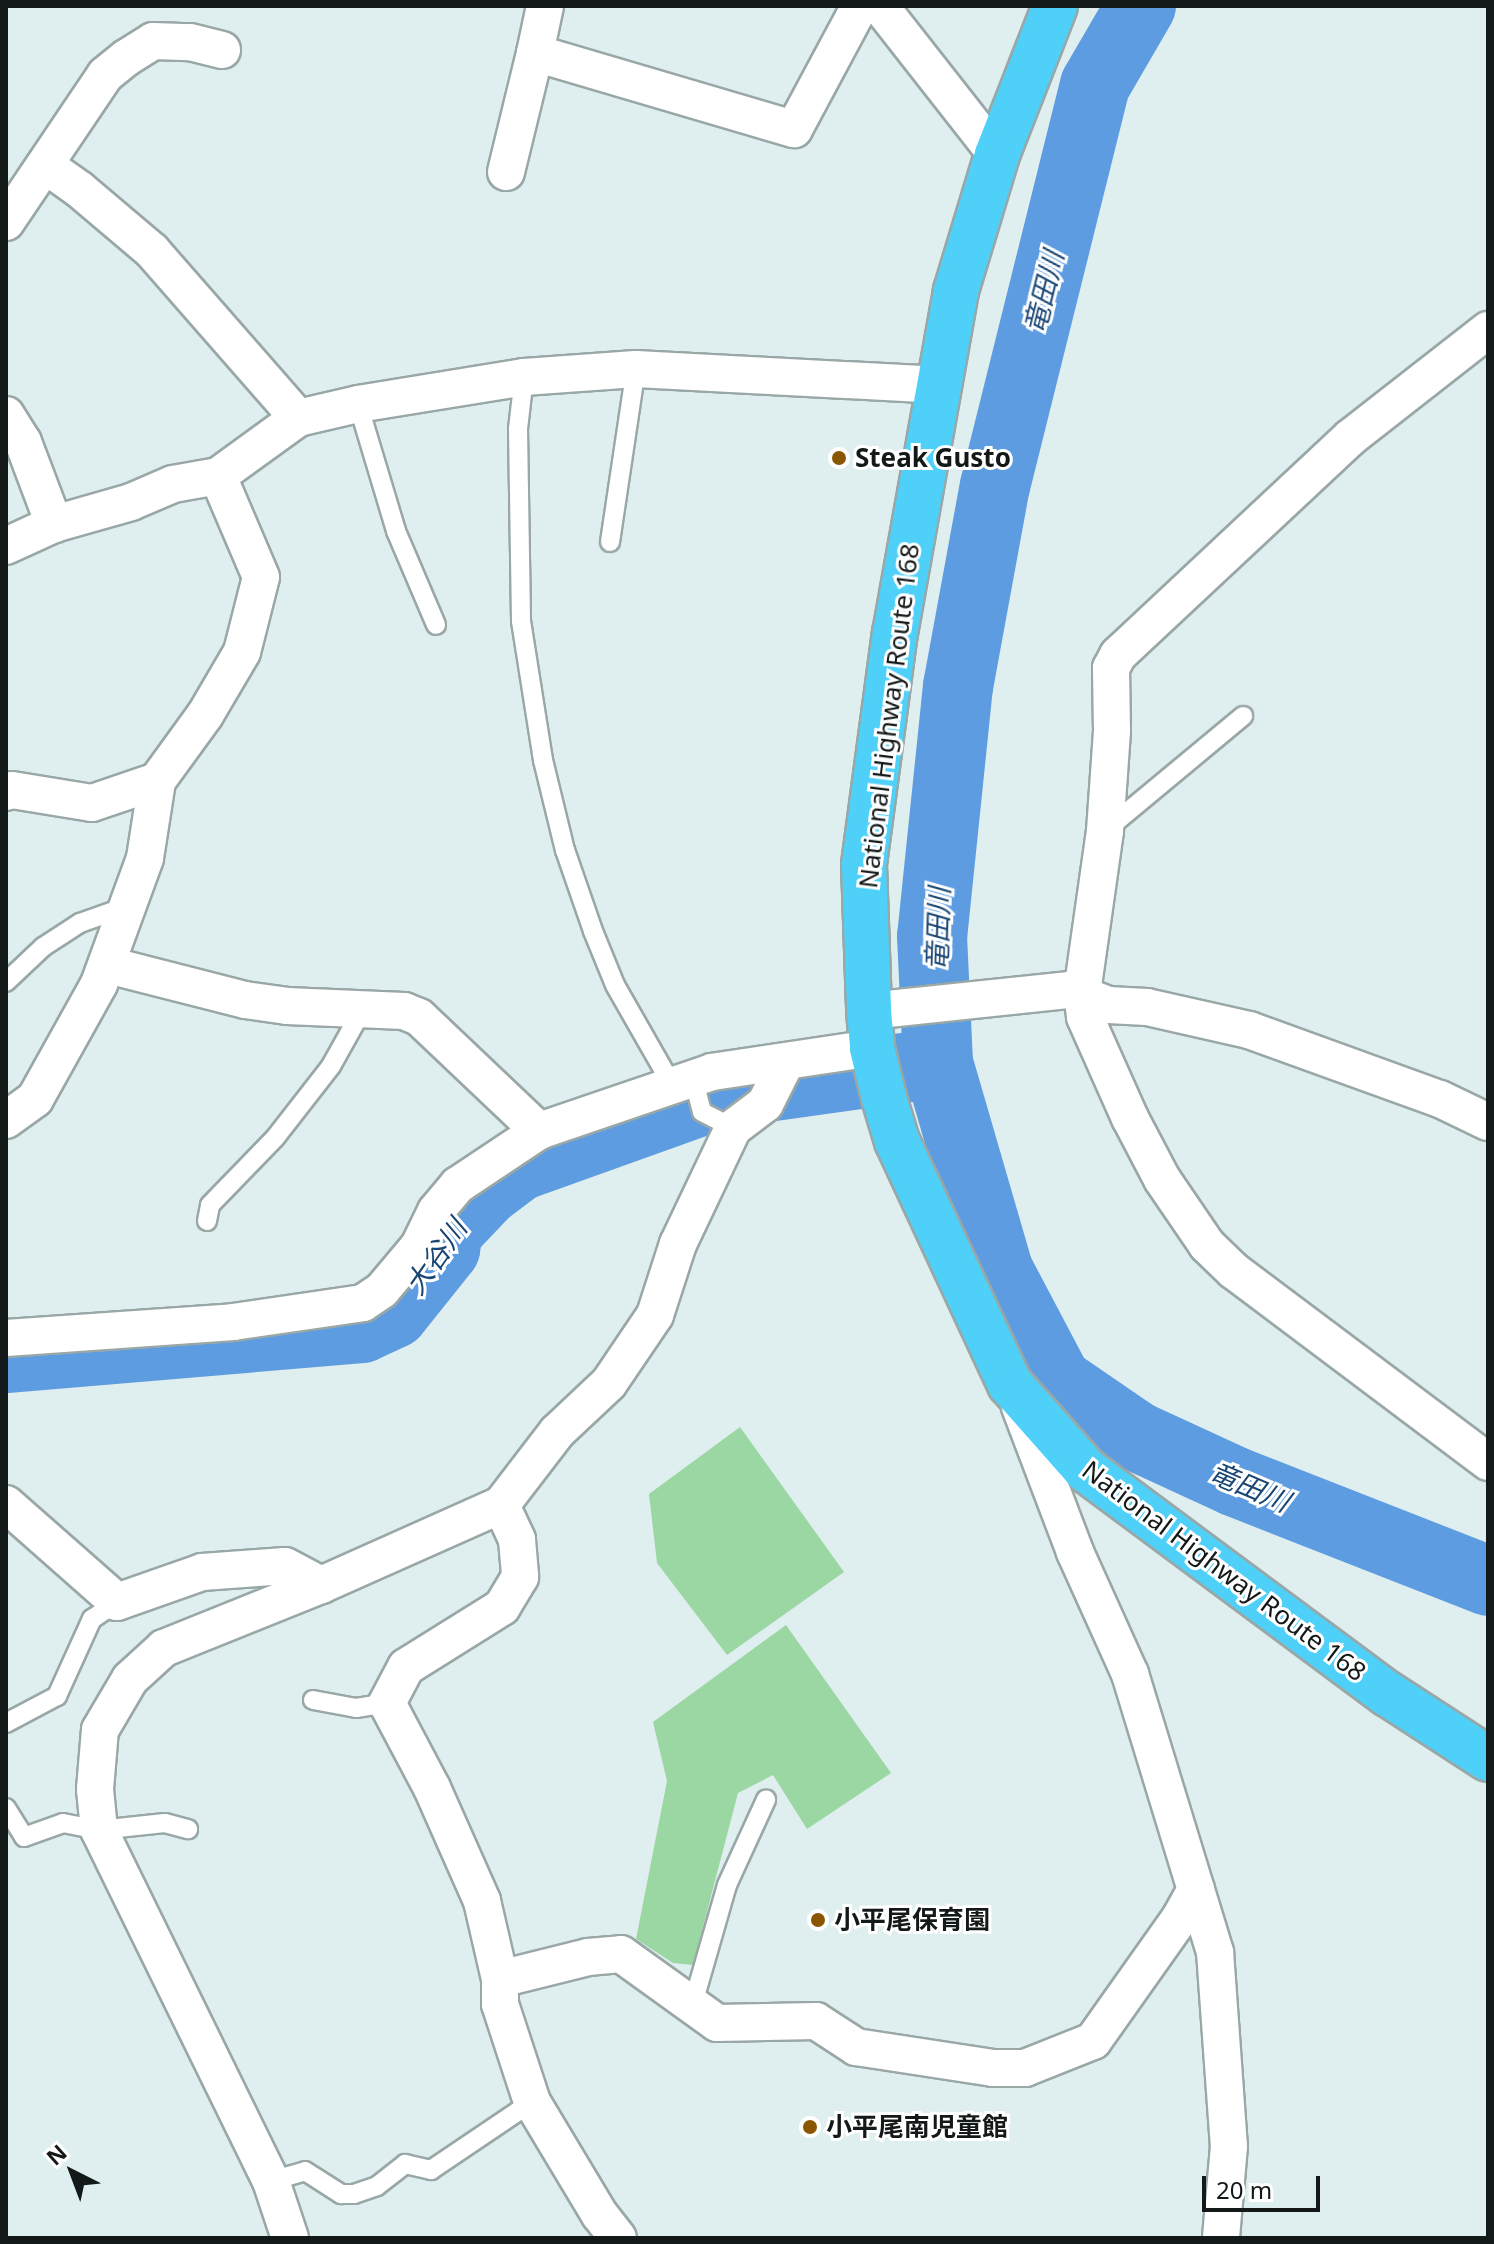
<!DOCTYPE html>
<html>
<head>
<meta charset="utf-8">
<style>
  body { margin:0 }
  #map { position:relative; width:1494px; height:2244px; overflow:hidden; background:#dfeeef; font-family:"Noto Sans","Noto Sans JP",sans-serif }
  div>[style] { position:absolute }
  [style*='--x'] { left:calc(var(--x)*1px); top:calc(var(--y)*1px); width:calc(var(--w)*1px); rotate:calc(var(--a)*1deg) }
  .green>* { inset:0; background:#9bd7a2 }
  .river>* { height:70px; margin:-35px; padding:0 35px; transform-origin:35px; border-radius:35px; background:#5d9ce1 }
  .roads { filter:drop-shadow(2px 0 #99a7a7) drop-shadow(-2px 0 #99a7a7) drop-shadow(0 2px #99a7a7) drop-shadow(0 -2px #99a7a7) }
  .service>* { height:18px; margin:-9px; padding:0 9px; transform-origin:9px; border-radius:9px; background:#fff }
  .minor>* { height:36px; margin:-18px; padding:0 18px; transform-origin:18px; border-radius:18px; background:#fff }
  .trunk>* { height:44px; margin:-22px; padding:0 22px; transform-origin:22px; border-radius:22px; background:#4fd0f8 }
  .dots>* { width:22px; height:22px; translate:-50% -50%; box-sizing:border-box; border:4px solid #fff; border-radius:50% }
  span { translate:-50% -50%; white-space:nowrap; text-align:center; line-height:1.15; -webkit-text-stroke:6px #fff; paint-order:stroke }
  .poi-label { font-size:26px; color:#131818; font-weight:700 }
  .left { translate:0 -50%; text-align:left }
  .street-label { font-size:26px; color:#131818 }
  .water-label { font-size:28px; color:#1a4674; font-style:italic }
  .frame { position:absolute; inset:0; border:8px solid #131818; pointer-events:none }
  .north { position:absolute; left:32px; top:2132px; width:80px; height:80px; -webkit-text-stroke:6px #fff; paint-order:stroke; rotate:318deg; font-size:22px; font-weight:700; line-height:32px; text-align:center; color:#131818 }
  .north::after { content:''; display:block; margin:auto; width:28px; height:36px; background:#131818; clip-path:polygon(50% 0,100% 100%,50% 72%,0 100%) }
  .scale { position:absolute; left:1202px; top:2176px; width:118px; height:36px; box-sizing:border-box; border:4px solid #131818; border-top:0; padding-left:10px; font-size:24px; line-height:28px; white-space:nowrap; color:#131818; -webkit-text-stroke:6px #fff; paint-order:stroke }
</style>
</head>
<body>
<div id="map">
  <div class="green">
    <i style="clip-path:polygon(740px 1427px,844px 1572px,727px 1655px,657px 1563px,649px 1494px)"></i>
    <i style="clip-path:polygon(786px 1625px,891px 1773px,807px 1829px,773px 1775px,738px 1793px,693px 1965px,673px 1963px,636px 1939px,667px 1781px,653px 1722px)"></i>
  </div>
  <div class="river">
    <i style="--x:1141;--y:6;--w:91;--a:120.2"></i>
    <i style="--x:1095;--y:85;--w:412;--a:104"></i>
    <i style="--x:995;--y:485;--w:204;--a:100.4"></i>
    <i style="--x:958;--y:686;--w:251;--a:95.9"></i>
    <i style="--x:932;--y:936;--w:127;--a:87.3"></i>
    <i style="--x:938;--y:1063;--w:216;--a:73.8"></i>
    <i style="--x:998;--y:1270;--w:127;--a:62.2"></i>
    <i style="--x:1057;--y:1382;--w:96;--a:34.4"></i>
    <i style="--x:1136;--y:1436;--w:110;--a:24.7"></i>
    <i style="--x:1236;--y:1482;--w:271;--a:21.4"></i>
    <i style="--x:6;--y:1358;--w:357;--a:-4.8"></i>
    <i style="--x:362;--y:1328;--w:35;--a:-25"></i>
    <i style="--x:394;--y:1313;--w:82;--a:-51.4"></i>
    <i style="--x:445;--y:1249;--w:18;--a:-81"></i>
    <i style="--x:448;--y:1231;--w:55;--a:-46.5"></i>
    <i style="--x:486;--y:1191;--w:41;--a:-37.1"></i>
    <i style="--x:519;--y:1166;--w:217;--a:-19.7"></i>
    <i style="--x:723;--y:1093;--w:217;--a:-7.9"></i>
  </div>
  <div class="roads">
    <div class="service">
      <i style="--x:524;--y:377;--w:52;--a:96.6"></i>
      <i style="--x:518;--y:429;--w:192;--a:89.1"></i>
      <i style="--x:521;--y:621;--w:141;--a:81"></i>
      <i style="--x:543;--y:760;--w:93;--a:76.3"></i>
      <i style="--x:565;--y:850;--w:86;--a:70.9"></i>
      <i style="--x:593;--y:931;--w:58;--a:67.8"></i>
      <i style="--x:615;--y:985;--w:115;--a:60.3"></i>
      <i style="--x:358;--y:404;--w:133;--a:73.3"></i>
      <i style="--x:396;--y:531;--w:102;--a:66.9"></i>
      <i style="--x:610;--y:542;--w:175;--a:-81.5"></i>
      <i style="--x:1107;--y:829;--w:177;--a:-39.7"></i>
      <i style="--x:6;--y:982;--w:51;--a:-43.4"></i>
      <i style="--x:43;--y:947;--w:44;--a:-33"></i>
      <i style="--x:80;--y:923;--w:48;--a:-19.6"></i>
      <i style="--x:693;--y:1078;--w:35;--a:75"></i>
      <i style="--x:702;--y:1112;--w:35;--a:27"></i>
      <i style="--x:207;--y:1221;--w:16;--a:-79"></i>
      <i style="--x:210;--y:1205;--w:93;--a:-45.9"></i>
      <i style="--x:275;--y:1138;--w:91;--a:-52.1"></i>
      <i style="--x:331;--y:1066;--w:68;--a:-60.8"></i>
      <i style="--x:313;--y:1700;--w:44;--a:10.5"></i>
      <i style="--x:356;--y:1708;--w:31;--a:-9"></i>
      <i style="--x:6;--y:1723;--w:58;--a:-27.9"></i>
      <i style="--x:57;--y:1696;--w:85;--a:-65.6"></i>
      <i style="--x:92;--y:1619;--w:30;--a:-34"></i>
      <i style="--x:6;--y:1808;--w:34;--a:58"></i>
      <i style="--x:24;--y:1837;--w:41;--a:-19.7"></i>
      <i style="--x:63;--y:1823;--w:37;--a:11"></i>
      <i style="--x:99;--y:1830;--w:66;--a:-6.1"></i>
      <i style="--x:165;--y:1823;--w:24;--a:15"></i>
      <i style="--x:692;--y:2007;--w:127;--a:-74"></i>
      <i style="--x:727;--y:1885;--w:94;--a:-65.4"></i>
      <i style="--x:271;--y:2181;--w:35;--a:-16"></i>
      <i style="--x:305;--y:2171;--w:43;--a:32.6"></i>
      <i style="--x:341;--y:2194;--w:13;--a:0"></i>
      <i style="--x:354;--y:2194;--w:24;--a:-19"></i>
      <i style="--x:377;--y:2186;--w:36;--a:-38"></i>
      <i style="--x:405;--y:2164;--w:27;--a:13"></i>
      <i style="--x:431;--y:2170;--w:122;--a:-34"></i>
    </div>
    <div class="minor">
      <i style="--x:545;--y:6;--w:48;--a:102"></i>
      <i style="--x:535;--y:53;--w:270;--a:16.4"></i>
      <i style="--x:794;--y:129;--w:140;--a:-61.8"></i>
      <i style="--x:880;--y:6;--w:189;--a:51.9"></i>
      <i style="--x:45;--y:165;--w:42;--a:35.2"></i>
      <i style="--x:79;--y:189;--w:96;--a:40.3"></i>
      <i style="--x:152;--y:251;--w:222;--a:48.8"></i>
      <i style="--x:506;--y:172;--w:122;--a:-76.3"></i>
      <i style="--x:6;--y:222;--w:177;--a:-56"></i>
      <i style="--x:105;--y:75;--w:27;--a:-39"></i>
      <i style="--x:126;--y:58;--w:32;--a:-32"></i>
      <i style="--x:153;--y:41;--w:37;--a:2"></i>
      <i style="--x:190;--y:42;--w:33;--a:14"></i>
      <i style="--x:1488;--y:330;--w:174;--a:142"></i>
      <i style="--x:1351;--y:437;--w:319;--a:136.9"></i>
      <i style="--x:1118;--y:655;--w:15;--a:118"></i>
      <i style="--x:1111;--y:668;--w:63;--a:89.1"></i>
      <i style="--x:1112;--y:731;--w:100;--a:94"></i>
      <i style="--x:1105;--y:831;--w:163;--a:98.1"></i>
      <i style="--x:1082;--y:992;--w:25;--a:83"></i>
      <i style="--x:1085;--y:1017;--w:111;--a:66"></i>
      <i style="--x:1130;--y:1118;--w:69;--a:62.3"></i>
      <i style="--x:1162;--y:1179;--w:80;--a:55.7"></i>
      <i style="--x:1207;--y:1245;--w:37;--a:44"></i>
      <i style="--x:1234;--y:1271;--w:318;--a:36.9"></i>
      <i style="--x:6;--y:415;--w:32;--a:58"></i>
      <i style="--x:23;--y:442;--w:88;--a:69.3"></i>
      <i style="--x:54;--y:524;--w:80;--a:-15.9"></i>
      <i style="--x:131;--y:502;--w:46;--a:-23.2"></i>
      <i style="--x:173;--y:484;--w:46;--a:-10.1"></i>
      <i style="--x:218;--y:476;--w:99;--a:-35.9"></i>
      <i style="--x:298;--y:418;--w:62;--a:-13.1"></i>
      <i style="--x:358;--y:404;--w:168;--a:-9.2"></i>
      <i style="--x:524;--y:377;--w:112;--a:-4.1"></i>
      <i style="--x:636;--y:369;--w:301;--a:3"></i>
      <i style="--x:6;--y:546;--w:53;--a:-24.6"></i>
      <i style="--x:6;--y:792;--w:6;--a:-18"></i>
      <i style="--x:12;--y:790;--w:81;--a:9.2"></i>
      <i style="--x:92;--y:803;--w:69;--a:-18.7"></i>
      <i style="--x:108;--y:965;--w:141;--a:14.3"></i>
      <i style="--x:245;--y:1000;--w:42;--a:8.1"></i>
      <i style="--x:287;--y:1006;--w:117;--a:2.4"></i>
      <i style="--x:404;--y:1011;--w:16;--a:22"></i>
      <i style="--x:419;--y:1017;--w:166;--a:43.5"></i>
      <i style="--x:539;--y:1131;--w:183;--a:-18.8"></i>
      <i style="--x:712;--y:1072;--w:162;--a:-8.5"></i>
      <i style="--x:869;--y:1011;--w:202;--a:-6"></i>
      <i style="--x:1070;--y:990;--w:41;--a:21.5"></i>
      <i style="--x:1108;--y:1005;--w:39;--a:3"></i>
      <i style="--x:1147;--y:1007;--w:105;--a:12.7"></i>
      <i style="--x:1249;--y:1030;--w:203;--a:19.9"></i>
      <i style="--x:1440;--y:1099;--w:53;--a:25.6"></i>
      <i style="--x:6;--y:1120;--w:36;--a:-36"></i>
      <i style="--x:35;--y:1099;--w:132;--a:-60.9"></i>
      <i style="--x:99;--y:984;--w:134;--a:-69.9"></i>
      <i style="--x:145;--y:858;--w:78;--a:-81.1"></i>
      <i style="--x:157;--y:781;--w:82;--a:-54"></i>
      <i style="--x:205;--y:715;--w:73;--a:-59.6"></i>
      <i style="--x:242;--y:652;--w:77;--a:-75.8"></i>
      <i style="--x:261;--y:577;--w:110;--a:-113.1"></i>
      <i style="--x:6;--y:1338;--w:228;--a:-4"></i>
      <i style="--x:233;--y:1322;--w:131;--a:-8.3"></i>
      <i style="--x:363;--y:1303;--w:23;--a:-34"></i>
      <i style="--x:382;--y:1290;--w:57;--a:-49.9"></i>
      <i style="--x:419;--y:1246;--w:39;--a:-64"></i>
      <i style="--x:436;--y:1211;--w:34;--a:-50"></i>
      <i style="--x:458;--y:1185;--w:97;--a:-33.7"></i>
      <i style="--x:1020;--y:1407;--w:155;--a:69.2"></i>
      <i style="--x:1075;--y:1552;--w:134;--a:65.7"></i>
      <i style="--x:1130;--y:1674;--w:291;--a:73"></i>
      <i style="--x:1215;--y:1952;--w:195;--a:85.9"></i>
      <i style="--x:1229;--y:2146;--w:92;--a:95"></i>
      <i style="--x:6;--y:1504;--w:148;--a:41.4"></i>
      <i style="--x:117;--y:1602;--w:90;--a:-19.4"></i>
      <i style="--x:202;--y:1572;--w:83;--a:-4.1"></i>
      <i style="--x:285;--y:1566;--w:41;--a:27.8"></i>
      <i style="--x:501;--y:1505;--w:38;--a:65"></i>
      <i style="--x:517;--y:1540;--w:37;--a:85"></i>
      <i style="--x:520;--y:1577;--w:35;--a:121"></i>
      <i style="--x:502;--y:1607;--w:113;--a:148"></i>
      <i style="--x:406;--y:1667;--w:41;--a:117.8"></i>
      <i style="--x:387;--y:1703;--w:96;--a:62.1"></i>
      <i style="--x:432;--y:1788;--w:124;--a:66.1"></i>
      <i style="--x:482;--y:1901;--w:80;--a:77"></i>
      <i style="--x:500;--y:1979;--w:25;--a:90"></i>
      <i style="--x:500;--y:2004;--w:103;--a:71.9"></i>
      <i style="--x:532;--y:2102;--w:132;--a:59"></i>
      <i style="--x:600;--y:2215;--w:29;--a:52"></i>
      <i style="--x:500;--y:1979;--w:91;--a:-14"></i>
      <i style="--x:588;--y:1957;--w:33;--a:-5"></i>
      <i style="--x:621;--y:1954;--w:118;--a:35.7"></i>
      <i style="--x:717;--y:2023;--w:99;--a:-1.2"></i>
      <i style="--x:816;--y:2021;--w:48;--a:33"></i>
      <i style="--x:856;--y:2047;--w:139;--a:8.7"></i>
      <i style="--x:993;--y:2068;--w:32;--a:0"></i>
      <i style="--x:1025;--y:2068;--w:73;--a:-21.7"></i>
      <i style="--x:1093;--y:2041;--w:151;--a:-54.7"></i>
      <i style="--x:1180;--y:1918;--w:33;--a:-61"></i>
      <i style="--x:290;--y:2238;--w:60;--a:-108.4"></i>
      <i style="--x:271;--y:2181;--w:391;--a:-116.1"></i>
      <i style="--x:99;--y:1830;--w:41;--a:-95.6"></i>
      <i style="--x:95;--y:1789;--w:59;--a:-85.2"></i>
      <i style="--x:100;--y:1730;--w:59;--a:-59.5"></i>
      <i style="--x:130;--y:1679;--w:46;--a:-42.4"></i>
      <i style="--x:164;--y:1648;--w:169;--a:-21.9"></i>
      <i style="--x:321;--y:1585;--w:197;--a:-24"></i>
      <i style="--x:501;--y:1505;--w:92;--a:-52.5"></i>
      <i style="--x:557;--y:1432;--w:71;--a:-43.3"></i>
      <i style="--x:609;--y:1383;--w:82;--a:-55.9"></i>
      <i style="--x:655;--y:1315;--w:75;--a:-72.1"></i>
      <i style="--x:678;--y:1244;--w:128;--a:-64.6"></i>
      <i style="--x:733;--y:1128;--w:40;--a:-37"></i>
      <i style="--x:765;--y:1104;--w:47;--a:-63.4"></i>
    </div>
    <div class="trunk">
      <i style="--x:1055;--y:6;--w:160;--a:111.3"></i>
      <i style="--x:997;--y:155;--w:142;--a:106.8"></i>
      <i style="--x:956;--y:291;--w:346;--a:100.1"></i>
      <i style="--x:895;--y:632;--w:235;--a:97.6"></i>
      <i style="--x:864;--y:865;--w:146;--a:88"></i>
      <i style="--x:869;--y:1011;--w:37;--a:85"></i>
      <i style="--x:872;--y:1048;--w:51;--a:76.5"></i>
      <i style="--x:884;--y:1098;--w:45;--a:73.2"></i>
      <i style="--x:897;--y:1141;--w:268;--a:65.1"></i>
      <i style="--x:1010;--y:1384;--w:115;--a:48.5"></i>
      <i style="--x:1086;--y:1470;--w:376;--a:36.6"></i>
      <i style="--x:1388;--y:1694;--w:119;--a:33"></i>
    </div>
  </div>
  <div class="dots">
    <i style="left:839px;top:458px;background:#8a5601"></i>
    <i style="left:818px;top:1920px;background:#8a5601"></i>
    <i style="left:810px;top:2127px;background:#8a5601"></i>
  </div>
  <div class="poi-label">
    <span class="left" style="left:855px;top:458px">Steak Gusto</span>
    <span class="left" style="left:834px;top:1920px">小平尾保育園</span>
    <span class="left" style="left:826px;top:2127px">小平尾南児童館</span>
  </div>
  <div class="street-label">
    <span style="left:889px;top:716px;rotate:-83deg">National Highway Route 168</span>
    <span style="left:1224px;top:1571px;rotate:37deg">National Highway Route 168</span>
  </div>
  <div class="water-label">
    <span style="left:1043px;top:292px;rotate:-76deg">竜田川</span>
    <span style="left:937px;top:929px;rotate:-88deg">竜田川</span>
    <span style="left:435px;top:1256px;rotate:-55deg">大谷川</span>
    <span style="left:1250px;top:1486px;rotate:23deg">竜田川</span>
  </div>
  <div class="frame"></div>
  <div class="north">N</div>
  <div class="scale">20 m</div>
</div>
</body>
</html>
